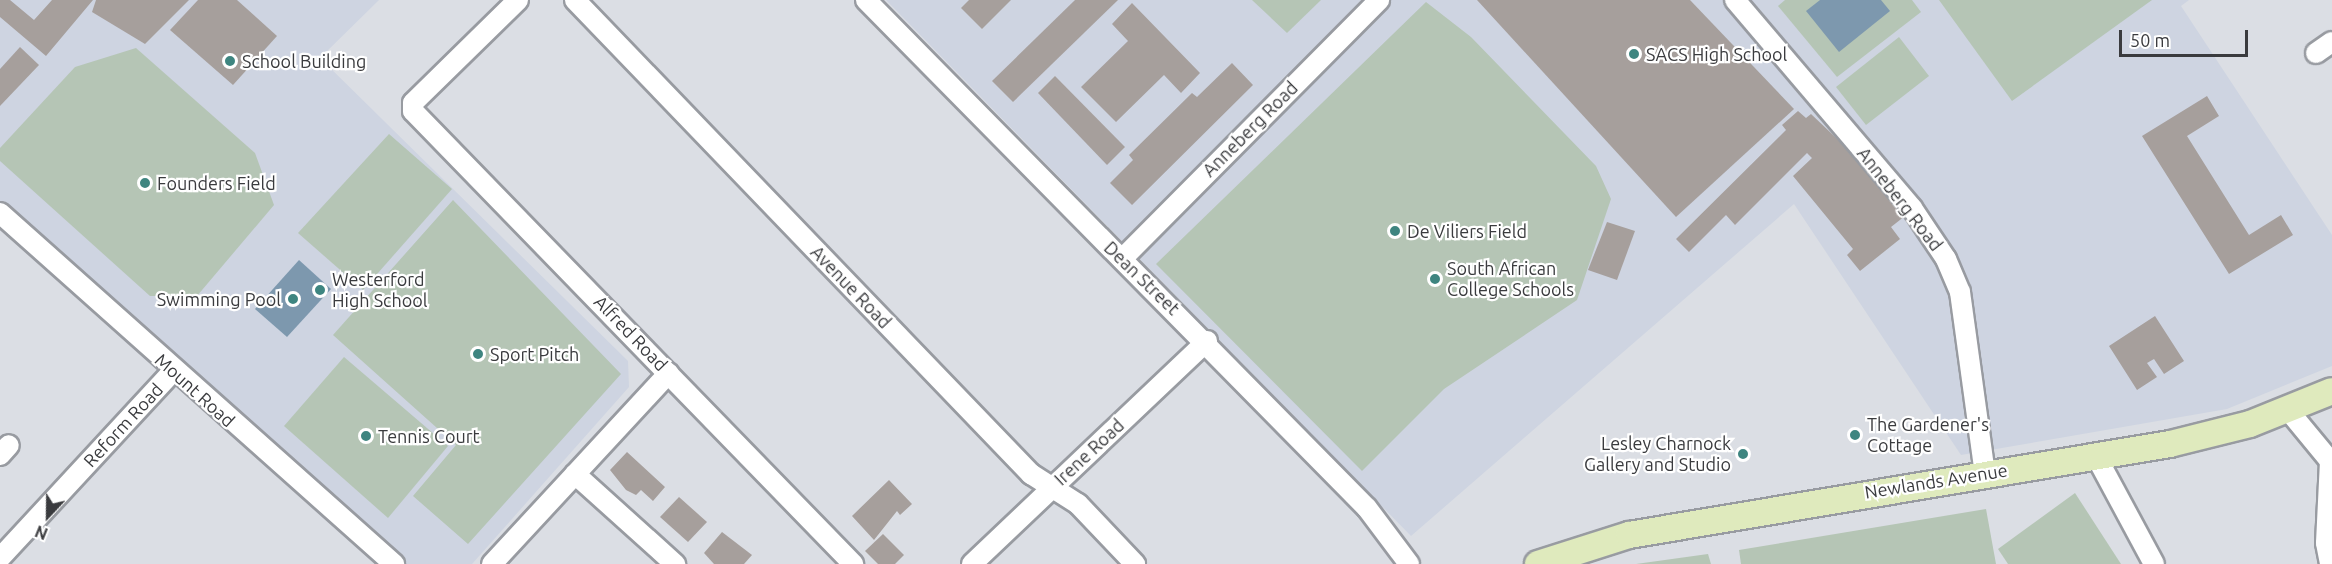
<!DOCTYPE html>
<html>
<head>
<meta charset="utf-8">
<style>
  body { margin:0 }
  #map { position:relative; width:2332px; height:564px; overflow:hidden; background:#dbdee4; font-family:Ubuntu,sans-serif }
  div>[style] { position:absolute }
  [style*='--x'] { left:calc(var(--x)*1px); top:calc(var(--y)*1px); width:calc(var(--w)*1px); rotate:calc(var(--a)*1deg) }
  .built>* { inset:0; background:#ced4e1 }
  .green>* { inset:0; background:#b5c5b5 }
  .water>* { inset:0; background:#7d98ae }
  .building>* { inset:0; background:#a69f9c }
  .roads { filter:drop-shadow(2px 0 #989ba1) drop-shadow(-2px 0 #989ba1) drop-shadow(0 2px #989ba1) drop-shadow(0 -2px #989ba1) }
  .minor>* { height:20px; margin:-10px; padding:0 10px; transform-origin:10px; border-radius:10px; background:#fff }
  .major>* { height:26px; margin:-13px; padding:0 13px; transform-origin:13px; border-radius:13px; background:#dfeabd }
  .dots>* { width:16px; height:16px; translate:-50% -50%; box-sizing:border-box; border:3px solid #fff; border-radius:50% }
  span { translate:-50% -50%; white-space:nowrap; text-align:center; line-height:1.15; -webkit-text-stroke:4.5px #fff; paint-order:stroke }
  .poi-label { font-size:18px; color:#3a3b3e }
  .left { translate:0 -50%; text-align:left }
  .right { translate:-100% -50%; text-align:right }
  .street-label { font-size:18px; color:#3a3b3e }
  .north { position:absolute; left:18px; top:486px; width:60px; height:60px; -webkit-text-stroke:4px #fff; paint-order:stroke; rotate:202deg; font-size:16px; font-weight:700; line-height:24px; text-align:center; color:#3a3b3e }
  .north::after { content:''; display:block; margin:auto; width:21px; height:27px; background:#3a3b3e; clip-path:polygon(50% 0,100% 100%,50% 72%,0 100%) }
  .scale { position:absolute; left:2119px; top:30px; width:129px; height:27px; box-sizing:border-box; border:3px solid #3a3b3e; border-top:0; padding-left:8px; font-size:18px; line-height:21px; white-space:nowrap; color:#3a3b3e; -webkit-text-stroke:4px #fff; paint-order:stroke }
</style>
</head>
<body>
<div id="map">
  <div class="built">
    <i style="clip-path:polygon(0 0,379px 0,320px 58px,628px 361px,629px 387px,472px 564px,394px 564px,0 218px)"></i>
    <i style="clip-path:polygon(886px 0,2189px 0,2181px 6px,2332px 235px,2332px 366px,2227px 409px,1961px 455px,1794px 204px,1411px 536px)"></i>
  </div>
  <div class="green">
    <i style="clip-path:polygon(1252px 0,1321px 0,1287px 33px)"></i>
    <i style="clip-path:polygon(1785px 0,1912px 0,1921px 12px,1837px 77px,1778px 6px)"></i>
    <i style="clip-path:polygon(1939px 0,2152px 0,2012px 101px)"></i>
    <i style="clip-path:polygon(1426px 2px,1471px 37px,1596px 166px,1611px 199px,1577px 300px,1444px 389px,1362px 471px,1156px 264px)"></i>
    <i style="clip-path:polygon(1899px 37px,1929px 76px,1866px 125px,1836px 87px)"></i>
    <i style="clip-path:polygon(136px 48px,255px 153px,274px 205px,197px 296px,150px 296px,0 161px,0 148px,75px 67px)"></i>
    <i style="clip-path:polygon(389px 134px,452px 189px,363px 290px,298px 233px)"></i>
    <i style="clip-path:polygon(453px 200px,621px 374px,468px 544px,413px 496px,456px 445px,333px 335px)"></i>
    <i style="clip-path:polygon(344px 357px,448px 446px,388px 518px,284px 426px)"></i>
    <i style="clip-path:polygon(2075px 493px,2121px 564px,2008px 564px,1998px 549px)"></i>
    <i style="clip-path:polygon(1986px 509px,1996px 564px,1741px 564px,1739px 550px)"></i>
    <i style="clip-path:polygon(1708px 554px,1711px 564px,1636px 564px)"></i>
  </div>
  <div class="water">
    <i style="clip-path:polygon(1820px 0,1881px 0,1890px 11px,1839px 52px,1806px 11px)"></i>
    <i style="clip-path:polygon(299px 260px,331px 289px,287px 337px,255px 309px)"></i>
  </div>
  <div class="building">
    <i style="clip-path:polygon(0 0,10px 0,34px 20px,52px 0,93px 0,46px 56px,0 17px)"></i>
    <i style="clip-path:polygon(96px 0,189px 0,145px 44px,92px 12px)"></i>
    <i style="clip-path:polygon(198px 0,237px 0,277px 36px,233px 85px,170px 30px)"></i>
    <i style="clip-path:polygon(969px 0,1011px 0,982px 29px,961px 8px)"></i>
    <i style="clip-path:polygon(1075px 0,1118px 0,1013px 102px,992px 81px)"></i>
    <i style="clip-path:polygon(1477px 0,1690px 0,1794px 109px,1676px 217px)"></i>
    <i style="clip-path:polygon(1132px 3px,1200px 73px,1181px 93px,1164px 75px,1116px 122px,1081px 87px,1128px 41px,1112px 24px)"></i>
    <i style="clip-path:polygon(20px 47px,39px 65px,0 106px,0 69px)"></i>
    <i style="clip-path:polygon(1232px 63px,1253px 85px,1132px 205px,1110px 183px,1133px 160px,1129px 155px,1192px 93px,1197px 97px)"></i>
    <i style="clip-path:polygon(1055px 76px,1125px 147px,1107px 165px,1038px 93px)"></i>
    <i style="clip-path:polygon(2207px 96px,2219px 116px,2187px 136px,2249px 235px,2281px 215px,2293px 235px,2229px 274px,2142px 136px)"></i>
    <i style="clip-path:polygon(1798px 111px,1806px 118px,1811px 114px,1850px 151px,1905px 216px,1891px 227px,1900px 239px,1860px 271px,1847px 255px,1853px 249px,1793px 176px,1812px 158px,1807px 153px,1735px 225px,1726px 215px,1689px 252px,1676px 239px,1786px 130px,1782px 125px)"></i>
    <i style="clip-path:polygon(1607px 222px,1635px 231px,1617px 280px,1588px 270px)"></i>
    <i style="clip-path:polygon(2155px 316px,2184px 361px,2164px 374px,2154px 359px,2147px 363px,2157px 377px,2137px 390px,2109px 346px)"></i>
    <i style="clip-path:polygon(627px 452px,665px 487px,653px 501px,641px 490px,636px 495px,626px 490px,610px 470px)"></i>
    <i style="clip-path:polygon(889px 480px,912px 504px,900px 515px,897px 511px,874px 540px,852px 516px)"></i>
    <i style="clip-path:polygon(679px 497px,707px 522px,688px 542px,660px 517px)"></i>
    <i style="clip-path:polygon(722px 532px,752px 555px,744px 564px,714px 564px,704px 553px)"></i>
    <i style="clip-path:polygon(883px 534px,904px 555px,895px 564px,878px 564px,865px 551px)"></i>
  </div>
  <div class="roads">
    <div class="minor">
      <i style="--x:518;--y:0;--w:147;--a:135.6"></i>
      <i style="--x:413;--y:103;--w:8;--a:90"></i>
      <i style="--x:413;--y:111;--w:632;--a:45.83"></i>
      <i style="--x:575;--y:0;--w:658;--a:46.11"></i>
      <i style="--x:1031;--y:474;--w:56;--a:32.6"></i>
      <i style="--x:1078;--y:504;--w:83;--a:46.5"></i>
      <i style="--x:866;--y:0;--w:713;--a:45.4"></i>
      <i style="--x:1367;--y:508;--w:70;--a:53.1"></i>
      <i style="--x:1735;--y:0;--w:273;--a:49.6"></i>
      <i style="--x:1912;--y:208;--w:61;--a:56.3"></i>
      <i style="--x:1946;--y:259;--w:36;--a:67"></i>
      <i style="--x:1960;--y:292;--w:184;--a:82.2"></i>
      <i style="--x:2316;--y:53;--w:19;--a:-35"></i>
      <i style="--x:0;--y:213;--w:528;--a:41.7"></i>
      <i style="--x:1122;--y:259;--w:365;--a:-45.2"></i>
      <i style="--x:2288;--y:410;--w:66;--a:50.5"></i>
      <i style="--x:2330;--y:461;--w:82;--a:92.8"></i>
      <i style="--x:2326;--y:543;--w:21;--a:79"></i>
      <i style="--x:0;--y:455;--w:13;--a:-48"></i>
      <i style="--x:2097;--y:458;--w:120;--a:61.7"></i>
      <i style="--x:575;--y:474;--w:135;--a:42"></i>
      <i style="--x:0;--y:558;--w:255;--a:-47.2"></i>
      <i style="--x:492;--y:564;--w:260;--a:-47.2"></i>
      <i style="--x:972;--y:564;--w:324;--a:-43.5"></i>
    </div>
    <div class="major">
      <i style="--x:1538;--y:564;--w:96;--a:-17.7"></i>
      <i style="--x:1629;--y:535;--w:549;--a:-9.55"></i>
      <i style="--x:2170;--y:444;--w:82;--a:-14"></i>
      <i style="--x:2250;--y:424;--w:88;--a:-21.9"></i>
    </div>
  </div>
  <div class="dots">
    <i style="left:1634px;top:54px;background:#3e8580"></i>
    <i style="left:230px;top:61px;background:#3e8580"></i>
    <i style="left:145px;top:183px;background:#3e8580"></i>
    <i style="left:1395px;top:231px;background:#3e8580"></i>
    <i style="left:1435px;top:279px;background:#3e8580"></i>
    <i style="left:320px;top:290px;background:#3e8580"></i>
    <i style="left:293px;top:299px;background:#3e8580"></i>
    <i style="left:478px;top:354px;background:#3e8580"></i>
    <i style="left:1855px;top:435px;background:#3e8580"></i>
    <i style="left:366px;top:436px;background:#3e8580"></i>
    <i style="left:1743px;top:454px;background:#3e8580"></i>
  </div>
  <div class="poi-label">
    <span class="left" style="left:1646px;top:54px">SACS High School</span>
    <span class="left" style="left:242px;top:61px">School Building</span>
    <span class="left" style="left:157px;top:183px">Founders Field</span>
    <span class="left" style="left:1407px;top:231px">De Viliers Field</span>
    <span class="left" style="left:1447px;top:279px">South African<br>College Schools</span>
    <span class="left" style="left:332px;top:290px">Westerford<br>High School</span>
    <span class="right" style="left:281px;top:299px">Swimming Pool</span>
    <span class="left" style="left:490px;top:354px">Sport Pitch</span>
    <span class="left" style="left:1867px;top:435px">The Gardener's<br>Cottage</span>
    <span class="left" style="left:378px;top:436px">Tennis Court</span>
    <span class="right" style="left:1731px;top:454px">Lesley Charnock<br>Gallery and Studio</span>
  </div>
  <div class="street-label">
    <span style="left:1250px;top:129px;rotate:-45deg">Anneberg Road</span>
    <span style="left:1900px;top:199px;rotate:52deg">Anneberg Road</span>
    <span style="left:1142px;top:278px;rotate:44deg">Dean Street</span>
    <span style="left:851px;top:287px;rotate:46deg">Avenue Road</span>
    <span style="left:631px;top:333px;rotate:46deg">Alfred Road</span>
    <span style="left:195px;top:390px;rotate:42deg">Mount Road</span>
    <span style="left:123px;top:425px;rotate:-47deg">Reform Road</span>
    <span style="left:1089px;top:452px;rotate:-43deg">Irene Road</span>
    <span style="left:1936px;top:481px;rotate:-9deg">Newlands Avenue</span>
  </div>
  <div class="north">N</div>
  <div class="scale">50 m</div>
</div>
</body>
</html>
